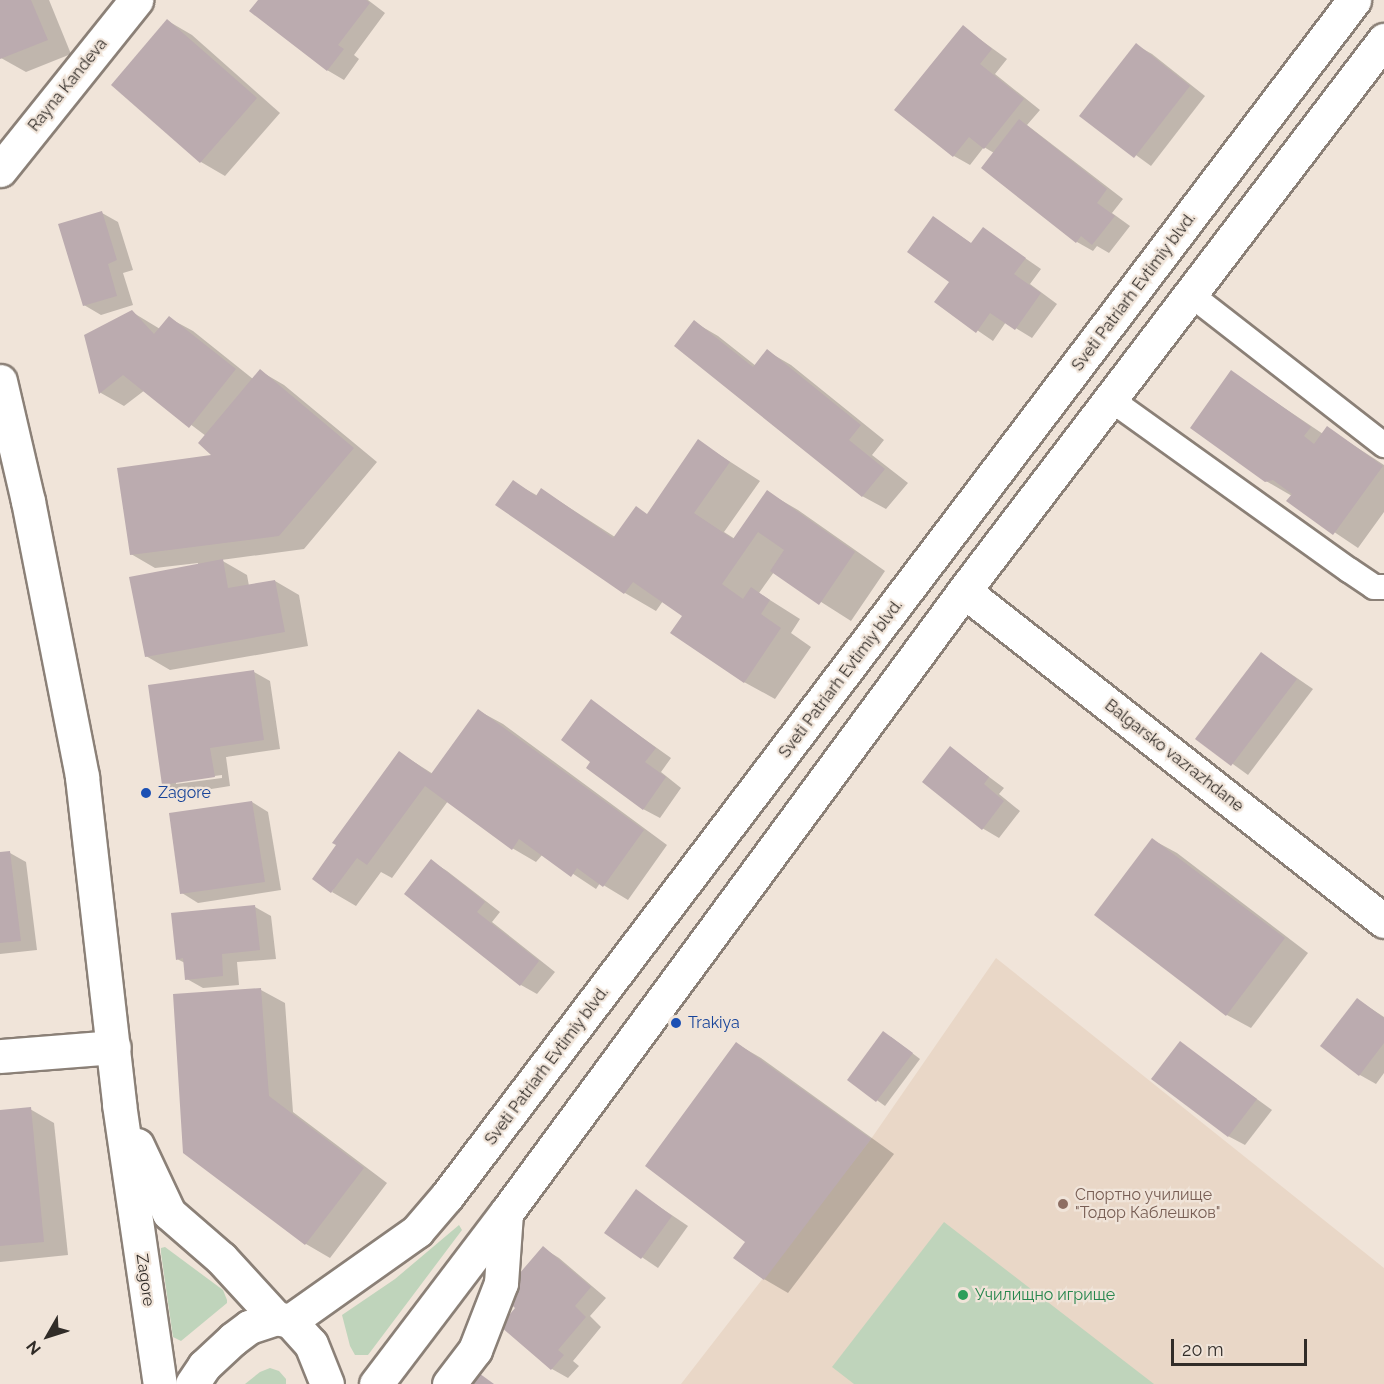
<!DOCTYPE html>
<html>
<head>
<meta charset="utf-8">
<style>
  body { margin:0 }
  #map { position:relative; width:1384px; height:1384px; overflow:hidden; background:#f0e4d9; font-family:Raleway,sans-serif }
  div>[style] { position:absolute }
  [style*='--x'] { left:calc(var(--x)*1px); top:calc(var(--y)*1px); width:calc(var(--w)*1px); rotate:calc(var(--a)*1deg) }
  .built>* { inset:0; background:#e9d7c7 }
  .green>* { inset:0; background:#bfd4bb }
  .shadow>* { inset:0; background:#0003 }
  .building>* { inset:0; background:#bbabaf }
  .roads { filter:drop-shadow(2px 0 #8b8077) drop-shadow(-2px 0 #8b8077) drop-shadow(0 2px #8b8077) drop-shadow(0 -2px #8b8077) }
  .lane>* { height:24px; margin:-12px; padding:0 12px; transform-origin:12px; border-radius:12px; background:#fff }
  .street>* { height:33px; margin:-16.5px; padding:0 16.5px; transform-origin:16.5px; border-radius:16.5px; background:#fff }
  .secondary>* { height:33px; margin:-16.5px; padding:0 16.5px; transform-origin:16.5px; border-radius:16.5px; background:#fff }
  .primary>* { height:33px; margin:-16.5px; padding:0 16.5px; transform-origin:16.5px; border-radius:16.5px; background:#fff }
  .dots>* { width:16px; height:16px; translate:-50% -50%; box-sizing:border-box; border:3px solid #f0e4d9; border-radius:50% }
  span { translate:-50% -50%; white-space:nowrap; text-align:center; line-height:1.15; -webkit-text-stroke:4.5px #f0e4d9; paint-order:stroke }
  .street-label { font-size:16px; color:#312c28 }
  .transit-label { font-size:16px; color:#164399 }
  .left { translate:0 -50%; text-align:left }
  .education-label { font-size:16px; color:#785e54 }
  .leisure-label { font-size:16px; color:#27864d }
  .north { position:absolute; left:18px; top:1306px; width:60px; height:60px; -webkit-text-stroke:4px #f0e4d9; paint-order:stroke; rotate:231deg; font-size:16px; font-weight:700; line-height:24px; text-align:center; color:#312c28 }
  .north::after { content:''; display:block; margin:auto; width:21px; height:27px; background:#312c28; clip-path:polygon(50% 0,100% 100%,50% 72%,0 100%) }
  .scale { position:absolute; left:1171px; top:1339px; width:136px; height:27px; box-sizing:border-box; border:3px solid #312c28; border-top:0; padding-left:8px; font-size:18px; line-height:21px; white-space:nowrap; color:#312c28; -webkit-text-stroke:4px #f0e4d9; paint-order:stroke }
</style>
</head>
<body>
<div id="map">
  <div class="built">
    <i style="clip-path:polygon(996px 958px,1384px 1268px,1384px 1384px,681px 1384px,871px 1139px)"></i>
  </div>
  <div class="green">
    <i style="clip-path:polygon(944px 1222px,1154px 1384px,854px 1384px,832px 1367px)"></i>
    <i style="clip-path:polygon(459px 1225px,462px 1230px,368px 1355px,355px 1355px,350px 1346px,342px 1315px,395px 1279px)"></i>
    <i style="clip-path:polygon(165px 1247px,223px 1290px,227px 1300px,227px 1303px,181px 1341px,173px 1337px,161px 1253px,161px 1248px)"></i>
    <i style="clip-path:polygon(270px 1368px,279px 1371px,286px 1379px,286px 1384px,245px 1384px,260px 1372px)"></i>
  </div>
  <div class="shadow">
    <i style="clip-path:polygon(0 0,49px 0,71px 54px,26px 72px,1px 58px)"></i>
    <i style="clip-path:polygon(259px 0,368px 0,385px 13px,354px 55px,359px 59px,344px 80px,327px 70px)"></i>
    <i style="clip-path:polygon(168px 21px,192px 35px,280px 113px,225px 176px,201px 162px)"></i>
    <i style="clip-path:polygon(963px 27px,1007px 59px,995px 74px,1040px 110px,1027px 125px,1123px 199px,1112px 213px,1130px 226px,1109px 253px,1097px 246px,1093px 251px,1077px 242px,994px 153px,984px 147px,970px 165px,954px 156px)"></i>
    <i style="clip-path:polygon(1136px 45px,1152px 54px,1205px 96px,1151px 166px,1081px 115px)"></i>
    <i style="clip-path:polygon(102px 213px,118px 222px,133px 270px,123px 273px,133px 305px,101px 315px,84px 305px)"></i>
    <i style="clip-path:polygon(934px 218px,972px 244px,983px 229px,1041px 269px,1030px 284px,1057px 304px,1032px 338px,1006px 322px,993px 341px,936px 302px,951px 282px)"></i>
    <i style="clip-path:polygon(132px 312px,160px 329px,169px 318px,193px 331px,253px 379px,260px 371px,284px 385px,377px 462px,304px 549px,221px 560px,247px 575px,249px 586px,275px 581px,299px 595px,308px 646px,170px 670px,146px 656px,198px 565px,198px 563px,155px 568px,131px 554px,215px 456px,206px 436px,145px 390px,124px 406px,101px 393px,86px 336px)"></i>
    <i style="clip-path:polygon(694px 322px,718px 336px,756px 366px,767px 351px,791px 365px,884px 440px,872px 455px,908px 483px,886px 509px,862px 496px)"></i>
    <i style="clip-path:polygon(1231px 372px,1323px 434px,1327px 428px,1384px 465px,1384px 512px,1358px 548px,1288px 501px,1292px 496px,1266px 481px)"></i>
    <i style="clip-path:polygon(698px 441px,760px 481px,724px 532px,735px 539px,767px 492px,798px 510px,885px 571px,851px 621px,774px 572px,759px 593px,800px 619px,791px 633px,811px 647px,775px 699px,744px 682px,684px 616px,663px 601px,656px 611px,625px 593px,497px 505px,513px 482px,538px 496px,542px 490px,615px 537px,648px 515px)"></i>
    <i style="clip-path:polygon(1262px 654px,1313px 689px,1248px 775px,1197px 738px)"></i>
    <i style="clip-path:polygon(evenodd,254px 672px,270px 681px,280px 749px,226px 757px,230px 786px,180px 794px,164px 784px,254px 672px,222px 775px,222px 778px,176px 784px,176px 781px,222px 775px)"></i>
    <i style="clip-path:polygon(591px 701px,671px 758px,661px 772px,681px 788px,660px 818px,643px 809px)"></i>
    <i style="clip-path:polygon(479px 711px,503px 724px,667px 845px,628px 900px,600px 883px,596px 889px,543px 854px,536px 862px,512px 848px,448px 801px,392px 878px,381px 872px,356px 906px,332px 892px,400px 753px,433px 774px)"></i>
    <i style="clip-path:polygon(950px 748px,1004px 788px,999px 794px,1020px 811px,999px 838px,982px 828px)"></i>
    <i style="clip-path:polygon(252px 802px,268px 812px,281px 890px,198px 903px,182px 893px)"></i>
    <i style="clip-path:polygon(1153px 840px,1177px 853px,1308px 953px,1251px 1028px,1227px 1015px)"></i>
    <i style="clip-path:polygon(10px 853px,26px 862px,37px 950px,0 954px,0 854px)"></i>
    <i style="clip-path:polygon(431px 861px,447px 871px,500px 912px,492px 922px,555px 972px,537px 994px,521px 985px,406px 893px)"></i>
    <i style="clip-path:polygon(255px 907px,271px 916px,276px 959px,237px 962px,239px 985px,203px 988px,187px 979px,185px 963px,177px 959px)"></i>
    <i style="clip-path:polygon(261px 990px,285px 1003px,293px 1112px,387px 1183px,330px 1258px,306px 1244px,185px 1153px)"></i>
    <i style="clip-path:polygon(1358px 1000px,1384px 1017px,1384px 1073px,1376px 1084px,1360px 1075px)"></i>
    <i style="clip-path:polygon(891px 1037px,920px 1059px,885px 1106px,849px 1080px)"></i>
    <i style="clip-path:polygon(1180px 1043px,1272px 1110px,1245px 1145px,1228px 1136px)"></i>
    <i style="clip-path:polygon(737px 1044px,761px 1058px,894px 1154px,788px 1293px,764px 1279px,748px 1242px)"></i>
    <i style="clip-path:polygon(30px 1109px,54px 1123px,68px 1255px,0 1262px,0 1112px)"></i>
    <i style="clip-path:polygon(636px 1191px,688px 1226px,658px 1268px,606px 1233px)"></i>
    <i style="clip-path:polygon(543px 1248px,559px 1258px,606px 1298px,590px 1316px,601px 1327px,573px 1361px,579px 1366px,568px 1378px,552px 1369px,517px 1308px)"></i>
  </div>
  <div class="building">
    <i style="clip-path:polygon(0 0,31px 0,48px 40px,0 59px)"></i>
    <i style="clip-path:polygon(258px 0,366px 0,370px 3px,338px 45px,344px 49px,327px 71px,249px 11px)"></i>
    <i style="clip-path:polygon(167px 19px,257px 98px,200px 163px,111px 85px)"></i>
    <i style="clip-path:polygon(963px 25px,992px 49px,980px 64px,1024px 99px,984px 149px,969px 137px,953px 157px,894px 110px)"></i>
    <i style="clip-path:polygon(1136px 43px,1190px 86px,1134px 158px,1079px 116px)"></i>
    <i style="clip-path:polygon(1019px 119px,1107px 189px,1097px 203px,1115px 216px,1092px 245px,1081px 236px,1076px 243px,981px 168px)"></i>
    <i style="clip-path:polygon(102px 211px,117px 260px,108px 264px,117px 296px,83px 306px,58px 224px)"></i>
    <i style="clip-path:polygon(933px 216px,971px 243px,983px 227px,1026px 258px,1014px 274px,1041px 293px,1015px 330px,990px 313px,976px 333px,934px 302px,949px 282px,907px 252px)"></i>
    <i style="clip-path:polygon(132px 310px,154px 334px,169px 316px,236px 369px,189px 428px,123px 375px,99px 394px,84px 335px)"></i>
    <i style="clip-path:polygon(694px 320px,753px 367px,767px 349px,861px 425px,849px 440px,885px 469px,862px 497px,674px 346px)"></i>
    <i style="clip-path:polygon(260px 369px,354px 448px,279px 536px,130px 555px,117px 468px,211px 455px,198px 443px)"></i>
    <i style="clip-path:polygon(1231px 370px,1311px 427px,1304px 436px,1314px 444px,1327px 426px,1383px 466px,1333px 535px,1286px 501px,1292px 494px,1273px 480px,1265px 482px,1190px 428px)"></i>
    <i style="clip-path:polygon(698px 439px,730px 462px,694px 513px,733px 539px,767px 490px,855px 552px,819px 605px,770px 571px,784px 550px,758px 532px,722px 584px,743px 599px,751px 587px,770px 600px,761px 614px,781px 628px,744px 683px,670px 633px,682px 616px,633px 582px,624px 594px,495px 505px,513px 480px,536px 496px,541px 488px,613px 538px,636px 506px,647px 514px)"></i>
    <i style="clip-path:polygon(223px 559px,228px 588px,275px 580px,285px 632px,145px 657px,129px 577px)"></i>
    <i style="clip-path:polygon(1261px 652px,1297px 679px,1231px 766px,1195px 739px)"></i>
    <i style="clip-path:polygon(254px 670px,264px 740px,210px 748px,215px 777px,162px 785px,148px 685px)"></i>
    <i style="clip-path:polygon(591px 699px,656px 748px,645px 762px,666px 777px,643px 810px,586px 768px,590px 762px,561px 740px)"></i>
    <i style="clip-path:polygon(478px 709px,644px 830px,603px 887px,577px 868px,571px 877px,519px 839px,512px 850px,425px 786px,367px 865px,357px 858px,331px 893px,312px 879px,336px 845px,332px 843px,399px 751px,431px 774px)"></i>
    <i style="clip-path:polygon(950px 746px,989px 777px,984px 784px,1004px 801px,982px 830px,922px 782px)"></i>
    <i style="clip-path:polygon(252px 801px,265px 882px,180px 894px,169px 813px)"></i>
    <i style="clip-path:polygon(1152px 838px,1285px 938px,1226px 1016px,1094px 915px)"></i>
    <i style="clip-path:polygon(10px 851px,21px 941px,0 943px,0 852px)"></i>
    <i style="clip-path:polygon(431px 859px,485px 902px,477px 912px,539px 961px,520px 986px,404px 894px)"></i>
    <i style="clip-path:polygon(255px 905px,260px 950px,222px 954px,223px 976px,185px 980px,183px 958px,176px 960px,171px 913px)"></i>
    <i style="clip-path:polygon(261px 988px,269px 1096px,364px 1168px,305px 1245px,183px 1153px,173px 994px)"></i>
    <i style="clip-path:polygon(1357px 998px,1384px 1018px,1384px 1043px,1359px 1076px,1320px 1046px)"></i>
    <i style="clip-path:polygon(883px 1031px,913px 1053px,876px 1102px,847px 1080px)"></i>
    <i style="clip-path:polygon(1180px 1041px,1257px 1099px,1228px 1137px,1151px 1079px)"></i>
    <i style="clip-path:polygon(736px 1042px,871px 1139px,764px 1280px,733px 1258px,745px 1242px,645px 1166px)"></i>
    <i style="clip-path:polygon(31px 1107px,44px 1242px,0 1246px,0 1110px)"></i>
    <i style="clip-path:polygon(636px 1189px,672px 1216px,641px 1259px,604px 1233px)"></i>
    <i style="clip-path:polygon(543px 1246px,591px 1287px,575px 1306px,586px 1317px,558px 1350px,564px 1355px,551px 1370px,500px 1326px,515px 1308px,501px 1295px)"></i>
    <i style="clip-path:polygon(476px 1371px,494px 1384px,466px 1384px)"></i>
  </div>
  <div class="roads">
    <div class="lane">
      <i style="--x:1190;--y:294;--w:246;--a:37.9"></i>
      <i style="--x:1110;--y:399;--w:294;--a:35.6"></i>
      <i style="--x:1349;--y:570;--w:30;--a:34"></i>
      <i style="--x:1374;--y:587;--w:10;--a:0"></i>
    </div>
    <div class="street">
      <i style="--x:0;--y:170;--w:218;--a:-51.3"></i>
      <i style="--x:964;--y:591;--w:534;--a:38.16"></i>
      <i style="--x:0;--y:1056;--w:114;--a:-4.5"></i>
      <i style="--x:449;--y:1384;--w:43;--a:-52.6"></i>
      <i style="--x:475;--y:1350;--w:72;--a:-68.8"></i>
      <i style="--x:501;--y:1283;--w:70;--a:-85.9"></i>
    </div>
    <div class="secondary">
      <i style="--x:0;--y:381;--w:123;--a:76.9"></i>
      <i style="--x:28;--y:501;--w:281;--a:78.9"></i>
      <i style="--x:82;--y:777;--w:329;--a:83.5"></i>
      <i style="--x:119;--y:1104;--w:283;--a:81.7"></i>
      <i style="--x:137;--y:1145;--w:75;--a:64.8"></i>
      <i style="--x:169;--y:1213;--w:69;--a:40.9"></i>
      <i style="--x:221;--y:1258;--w:81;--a:47.5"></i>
    </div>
    <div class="primary">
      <i style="--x:290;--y:1321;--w:156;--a:-35.3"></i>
      <i style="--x:417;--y:1231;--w:46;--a:-49.4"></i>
      <i style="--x:447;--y:1196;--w:1501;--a:-52.82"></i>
      <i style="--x:192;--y:1384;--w:22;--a:-56"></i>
      <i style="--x:204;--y:1366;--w:40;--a:-43"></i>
      <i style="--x:233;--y:1339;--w:20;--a:-37"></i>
      <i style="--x:249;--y:1327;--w:28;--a:-18"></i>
      <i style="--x:276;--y:1318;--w:14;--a:12"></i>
      <i style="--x:290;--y:1321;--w:31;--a:48"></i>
      <i style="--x:311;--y:1344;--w:43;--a:68.2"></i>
      <i style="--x:376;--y:1384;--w:215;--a:-52.8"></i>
      <i style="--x:506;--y:1213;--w:772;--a:-53.63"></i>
      <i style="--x:964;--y:591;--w:693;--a:-52.68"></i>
    </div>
  </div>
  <div class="dots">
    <i style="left:146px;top:793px;background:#1a4fb4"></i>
    <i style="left:676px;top:1023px;background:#1a4fb4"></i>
    <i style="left:1063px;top:1204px;background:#8d6e63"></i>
    <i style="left:963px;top:1295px;background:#2e9e5b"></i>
  </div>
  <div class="street-label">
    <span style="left:68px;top:85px;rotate:-51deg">Rayna Kandeva</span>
    <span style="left:1134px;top:292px;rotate:-53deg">Sveti Patriarh Evtimiy blvd.</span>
    <span style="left:841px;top:679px;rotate:-53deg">Sveti Patriarh Evtimiy blvd.</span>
    <span style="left:1174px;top:756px;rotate:38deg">Balgarsko vazrazhdane</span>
    <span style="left:547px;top:1066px;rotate:-53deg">Sveti Patriarh Evtimiy blvd.</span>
    <span style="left:145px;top:1280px;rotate:82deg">Zagore</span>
  </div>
  <div class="transit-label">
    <span class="left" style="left:158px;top:793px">Zagore</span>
    <span class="left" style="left:688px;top:1023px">Trakiya</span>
  </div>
  <div class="education-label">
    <span class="left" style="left:1075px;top:1204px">Спортно училище<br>"Тодор Каблешков"</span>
  </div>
  <div class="leisure-label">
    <span class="left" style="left:975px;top:1295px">Училищно игрище</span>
  </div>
  <div class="north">N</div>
  <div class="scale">20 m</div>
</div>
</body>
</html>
